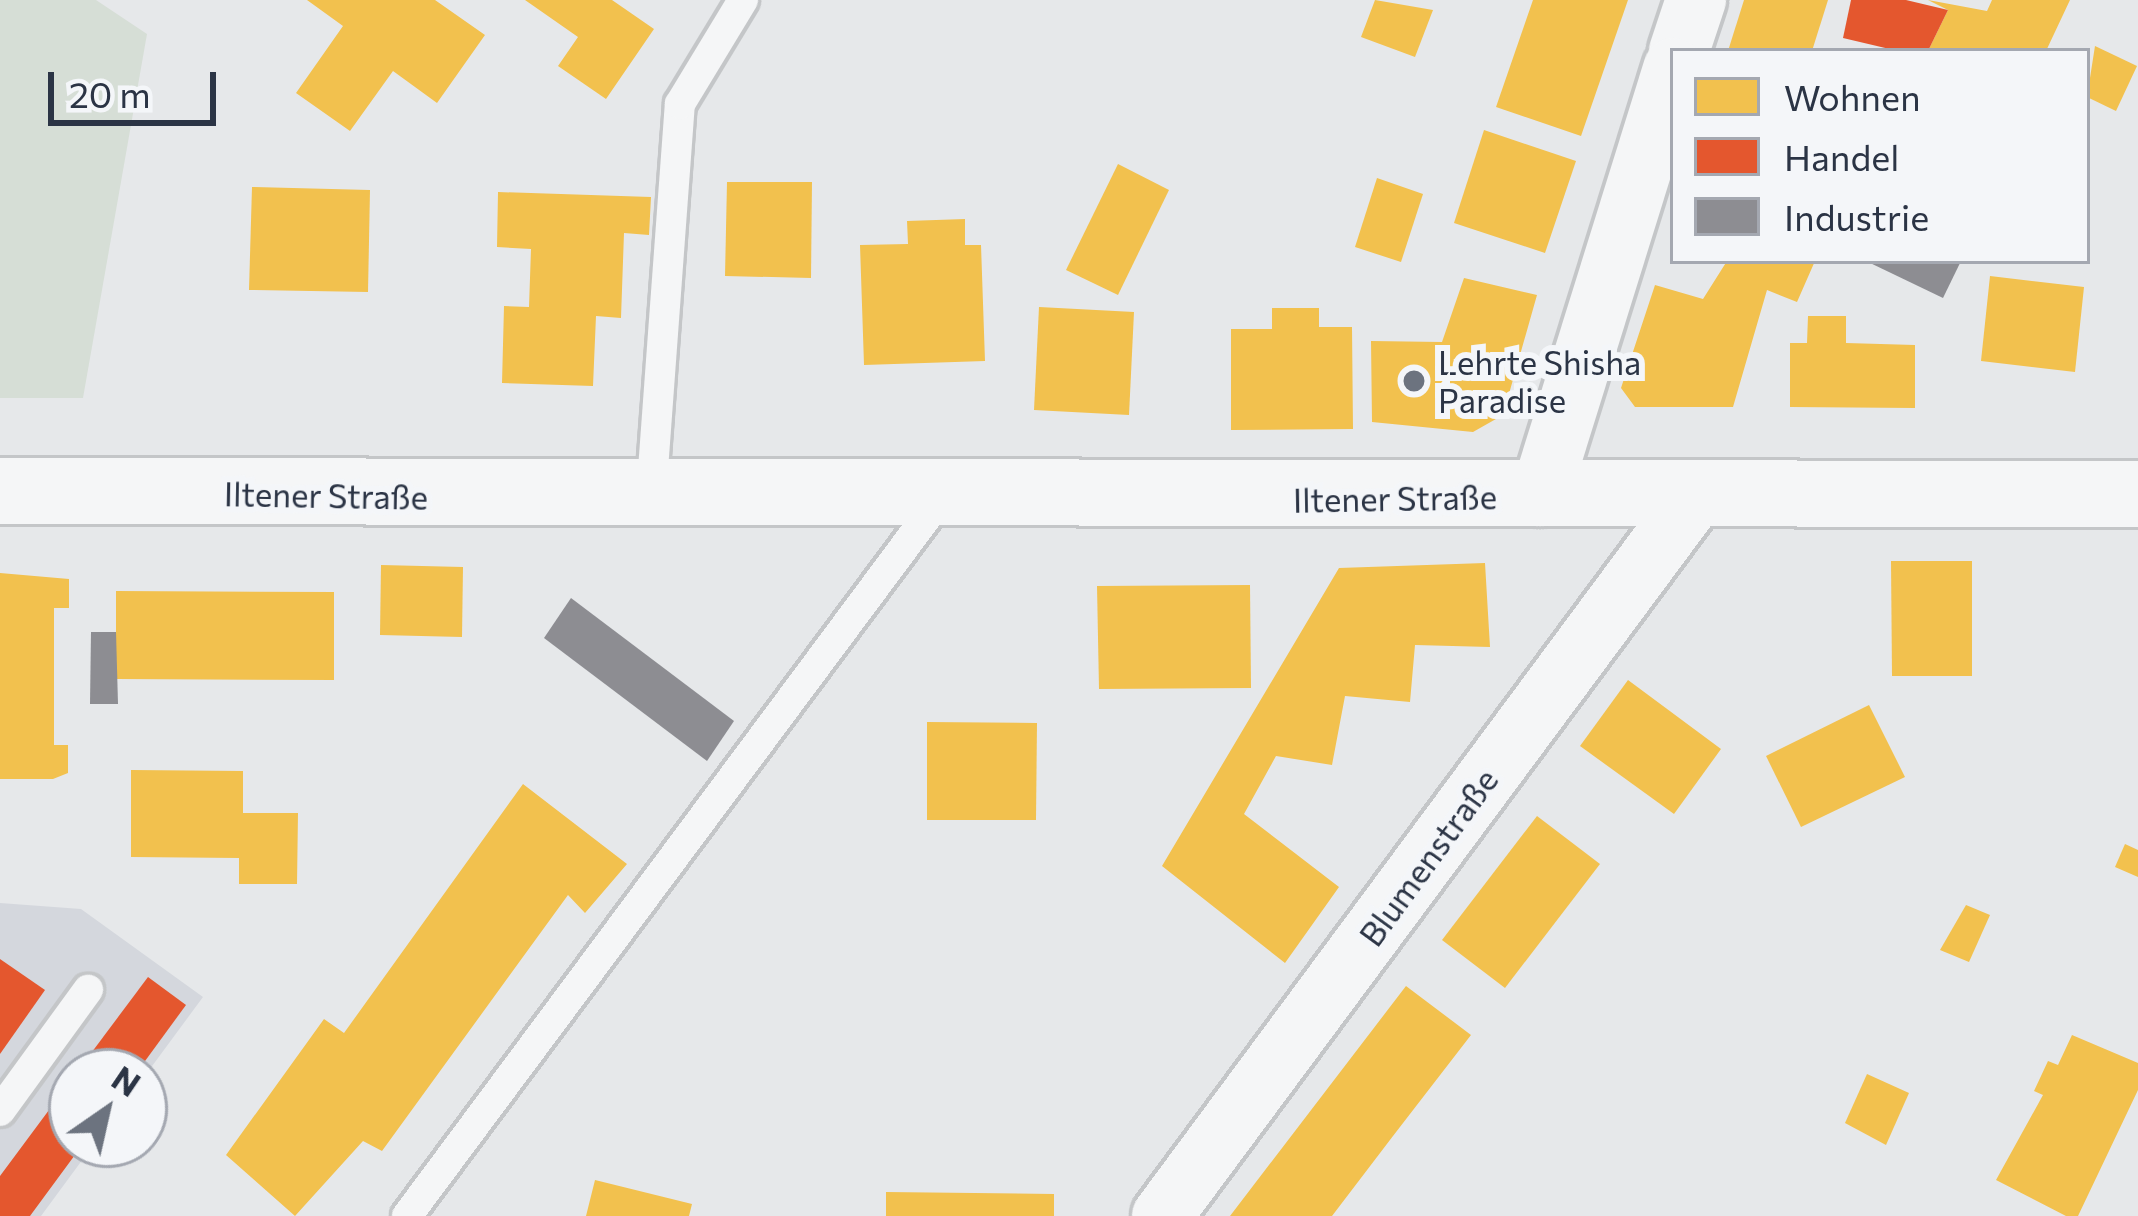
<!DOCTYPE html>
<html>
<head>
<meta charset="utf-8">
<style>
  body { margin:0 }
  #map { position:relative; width:2138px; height:1216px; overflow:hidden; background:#e6e8ea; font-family:Commissioner,sans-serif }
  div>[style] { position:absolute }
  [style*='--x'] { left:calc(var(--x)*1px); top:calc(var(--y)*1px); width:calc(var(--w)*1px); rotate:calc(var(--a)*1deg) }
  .built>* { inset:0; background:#d4d7dd }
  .green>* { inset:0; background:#d6ded6 }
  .homes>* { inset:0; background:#f2c14e }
  .shops>* { inset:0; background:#e4572e }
  .industry>* { inset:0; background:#8d8d92 }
  .roads { filter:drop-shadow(3px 0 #c4c6c8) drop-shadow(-3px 0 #c4c6c8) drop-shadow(0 3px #c4c6c8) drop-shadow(0 -3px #c4c6c8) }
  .service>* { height:30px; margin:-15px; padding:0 15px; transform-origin:15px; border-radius:15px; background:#f5f6f7 }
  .minor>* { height:60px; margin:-30px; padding:0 30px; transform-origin:30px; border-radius:30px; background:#f5f6f7 }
  .tertiary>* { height:66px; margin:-33px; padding:0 33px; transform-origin:33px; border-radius:33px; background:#f5f6f7 }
  .dots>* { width:33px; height:33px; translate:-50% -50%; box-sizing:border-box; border:6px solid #f4f6f9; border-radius:50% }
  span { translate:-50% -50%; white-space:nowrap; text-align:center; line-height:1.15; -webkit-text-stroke:12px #f4f6f9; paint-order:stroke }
  .poi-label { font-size:33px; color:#2b3445 }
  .left { translate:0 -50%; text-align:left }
  .street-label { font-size:33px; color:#2b3445 }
  .legend { position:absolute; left:1670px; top:48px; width:420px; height:216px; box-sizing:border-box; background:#f4f6f9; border:3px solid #a4a8b1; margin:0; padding:15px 21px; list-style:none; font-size:36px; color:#2b3445 }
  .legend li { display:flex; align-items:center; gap:24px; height:60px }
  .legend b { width:60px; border:3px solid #a4a8b1 }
  .north { position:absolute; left:48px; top:1048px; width:120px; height:120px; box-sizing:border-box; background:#f4f6f9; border:3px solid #a4a8b1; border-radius:50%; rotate:34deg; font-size:33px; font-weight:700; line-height:48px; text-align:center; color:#2b3445 }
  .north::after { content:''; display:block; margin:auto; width:42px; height:54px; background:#6c737f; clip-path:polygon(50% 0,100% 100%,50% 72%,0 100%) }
  .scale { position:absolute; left:48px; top:72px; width:168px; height:54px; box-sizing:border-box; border:6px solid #2b3445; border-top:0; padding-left:15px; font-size:36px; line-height:42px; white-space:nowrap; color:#2b3445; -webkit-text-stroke:9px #f4f6f9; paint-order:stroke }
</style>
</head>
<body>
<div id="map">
  <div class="built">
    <i style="clip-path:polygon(0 903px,81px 909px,203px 997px,144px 1077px,72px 1072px,72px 1144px,94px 1144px,41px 1216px,0 1216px)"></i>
  </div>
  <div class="green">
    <i style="clip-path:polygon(0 0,96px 0,147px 34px,83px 398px,0 398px)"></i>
  </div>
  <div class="homes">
    <i style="clip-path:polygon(307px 0,435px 0,485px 35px,437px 103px,393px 71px,350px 131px,296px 93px,343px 26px)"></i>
    <i style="clip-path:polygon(525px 0,612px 0,654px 29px,606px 99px,558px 66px,578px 37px)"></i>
    <i style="clip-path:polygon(1375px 0,1433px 10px,1415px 57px,1361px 37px)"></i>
    <i style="clip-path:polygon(1533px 0,1628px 0,1581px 136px,1496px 107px)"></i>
    <i style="clip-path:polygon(1744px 0,1828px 0,1812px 51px,1728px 51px)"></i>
    <i style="clip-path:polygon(1928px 0,1987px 11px,1992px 0,2070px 0,2046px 51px,1928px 51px,1948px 10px)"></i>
    <i style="clip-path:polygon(2095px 46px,2137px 66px,2116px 111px,2087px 97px)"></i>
    <i style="clip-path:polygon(1484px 130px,1576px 161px,1545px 253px,1454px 223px)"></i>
    <i style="clip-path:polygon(1118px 164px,1169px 190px,1118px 295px,1066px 270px)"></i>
    <i style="clip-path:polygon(1377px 178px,1423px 194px,1401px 262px,1355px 247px)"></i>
    <i style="clip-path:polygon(727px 182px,812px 182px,811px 278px,725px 276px)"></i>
    <i style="clip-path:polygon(252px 187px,370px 190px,368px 292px,249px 290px)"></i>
    <i style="clip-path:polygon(498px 192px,651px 197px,649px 235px,624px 233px,621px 318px,596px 316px,593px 386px,502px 383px,504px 306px,529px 307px,531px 249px,497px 247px)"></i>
    <i style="clip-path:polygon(965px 219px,965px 245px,981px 245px,985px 361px,864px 365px,860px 245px,908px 244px,907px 221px)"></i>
    <i style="clip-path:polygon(1727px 261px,1815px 261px,1797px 302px,1767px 290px,1733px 407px,1635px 407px,1621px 388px,1655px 285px,1703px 299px)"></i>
    <i style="clip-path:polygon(1990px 276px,2084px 287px,2075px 372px,1981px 361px)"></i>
    <i style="clip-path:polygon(1464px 278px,1537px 295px,1503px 415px,1473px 432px,1372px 422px,1371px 341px,1442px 342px)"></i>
    <i style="clip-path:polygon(1039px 307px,1134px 312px,1129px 415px,1034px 410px)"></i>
    <i style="clip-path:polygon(1272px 308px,1319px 308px,1319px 327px,1352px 327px,1353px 429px,1231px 430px,1231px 329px,1272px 329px)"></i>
    <i style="clip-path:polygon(1808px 316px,1846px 316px,1846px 343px,1915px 345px,1915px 408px,1790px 407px,1790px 343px,1807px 343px)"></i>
    <i style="clip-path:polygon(1891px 561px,1972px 561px,1972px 676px,1892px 676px)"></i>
    <i style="clip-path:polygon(1485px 563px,1490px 647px,1415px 645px,1410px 702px,1345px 696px,1332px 765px,1276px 756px,1244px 814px,1339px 887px,1285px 963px,1162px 866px,1339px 568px)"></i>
    <i style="clip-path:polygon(381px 565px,463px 567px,462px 637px,380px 635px)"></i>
    <i style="clip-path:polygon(0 573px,69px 579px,69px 608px,54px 608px,54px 745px,68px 745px,68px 773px,53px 779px,0 779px)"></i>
    <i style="clip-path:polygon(1250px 585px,1251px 688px,1099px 689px,1097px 586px)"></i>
    <i style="clip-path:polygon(116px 591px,334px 592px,334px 680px,116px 679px)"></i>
    <i style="clip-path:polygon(1628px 680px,1721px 749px,1674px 814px,1580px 746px)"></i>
    <i style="clip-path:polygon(1869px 705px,1905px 777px,1801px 827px,1766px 756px)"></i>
    <i style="clip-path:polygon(927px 722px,1037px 723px,1036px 820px,927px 820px)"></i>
    <i style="clip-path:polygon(131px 770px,243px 771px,243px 813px,298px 813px,297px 884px,239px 884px,239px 858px,131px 857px)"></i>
    <i style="clip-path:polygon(523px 784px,627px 864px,585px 913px,568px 895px,382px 1151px,363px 1141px,295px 1216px,226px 1155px,324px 1019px,344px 1033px)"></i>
    <i style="clip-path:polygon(1537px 816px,1600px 864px,1505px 988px,1442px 940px)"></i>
    <i style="clip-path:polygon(2125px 844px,2138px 850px,2138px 877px,2115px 867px)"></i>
    <i style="clip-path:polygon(1966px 905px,1990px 915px,1969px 962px,1940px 950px)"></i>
    <i style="clip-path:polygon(1406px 986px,1471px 1035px,1393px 1136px,1332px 1216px,1230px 1216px)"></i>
    <i style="clip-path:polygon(2072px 1035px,2138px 1063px,2138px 1090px,2078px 1216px,2066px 1216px,1996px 1180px,2043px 1095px,2034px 1091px,2048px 1061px,2058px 1065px)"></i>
    <i style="clip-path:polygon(1867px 1074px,1909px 1093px,1886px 1145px,1845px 1123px)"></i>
    <i style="clip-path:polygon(595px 1180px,692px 1204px,689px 1216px,586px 1216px)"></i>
    <i style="clip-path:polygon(886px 1192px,1054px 1194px,1054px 1216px,886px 1216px)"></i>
  </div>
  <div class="shops">
    <i style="clip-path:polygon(1851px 0,1906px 0,1948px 10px,1928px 51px,1898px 51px,1843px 38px)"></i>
    <i style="clip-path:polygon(0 959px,45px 990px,0 1054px)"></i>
    <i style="clip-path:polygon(148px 977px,186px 1005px,137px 1072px,77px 1072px)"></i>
    <i style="clip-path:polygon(72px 1079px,72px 1144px,83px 1144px,30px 1216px,0 1216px,0 1176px)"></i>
  </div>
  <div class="industry">
    <i style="clip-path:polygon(1866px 261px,1961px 261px,1943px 298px)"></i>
    <i style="clip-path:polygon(571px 598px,734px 721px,707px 761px,544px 638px)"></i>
    <i style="clip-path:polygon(91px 632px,116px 632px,118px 704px,90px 704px)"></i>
  </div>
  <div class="roads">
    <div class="service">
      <i style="--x:651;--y:497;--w:394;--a:-85.8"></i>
      <i style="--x:680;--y:104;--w:122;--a:-58.8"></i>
      <i style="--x:0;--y:1111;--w:150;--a:-54"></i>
      <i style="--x:407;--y:1216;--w:893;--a:-53.37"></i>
    </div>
    <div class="minor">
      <i style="--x:1679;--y:51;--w:54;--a:-71.6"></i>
      <i style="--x:1540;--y:496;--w:448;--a:-72.7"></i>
      <i style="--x:1162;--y:1216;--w:894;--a:-53.46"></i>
    </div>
    <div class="tertiary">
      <i style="--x:0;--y:491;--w:2138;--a:0.08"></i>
    </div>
  </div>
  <div class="dots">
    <i style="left:1414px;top:381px;background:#6c737f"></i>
  </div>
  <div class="poi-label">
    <span class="left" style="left:1438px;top:381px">Lehrte Shisha<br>Paradise</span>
  </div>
  <div class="street-label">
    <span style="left:326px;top:495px;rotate:1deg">Iltener Straße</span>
    <span style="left:1395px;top:498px;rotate:-1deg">Iltener Straße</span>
    <span style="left:1428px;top:857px;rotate:-54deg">Blumenstraße</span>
  </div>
  <ul class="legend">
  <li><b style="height:33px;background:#f2c14e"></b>Wohnen</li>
  <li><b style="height:33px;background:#e4572e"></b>Handel</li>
  <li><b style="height:33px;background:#8d8d92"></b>Industrie</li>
  </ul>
  <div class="north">N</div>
  <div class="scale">20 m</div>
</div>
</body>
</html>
